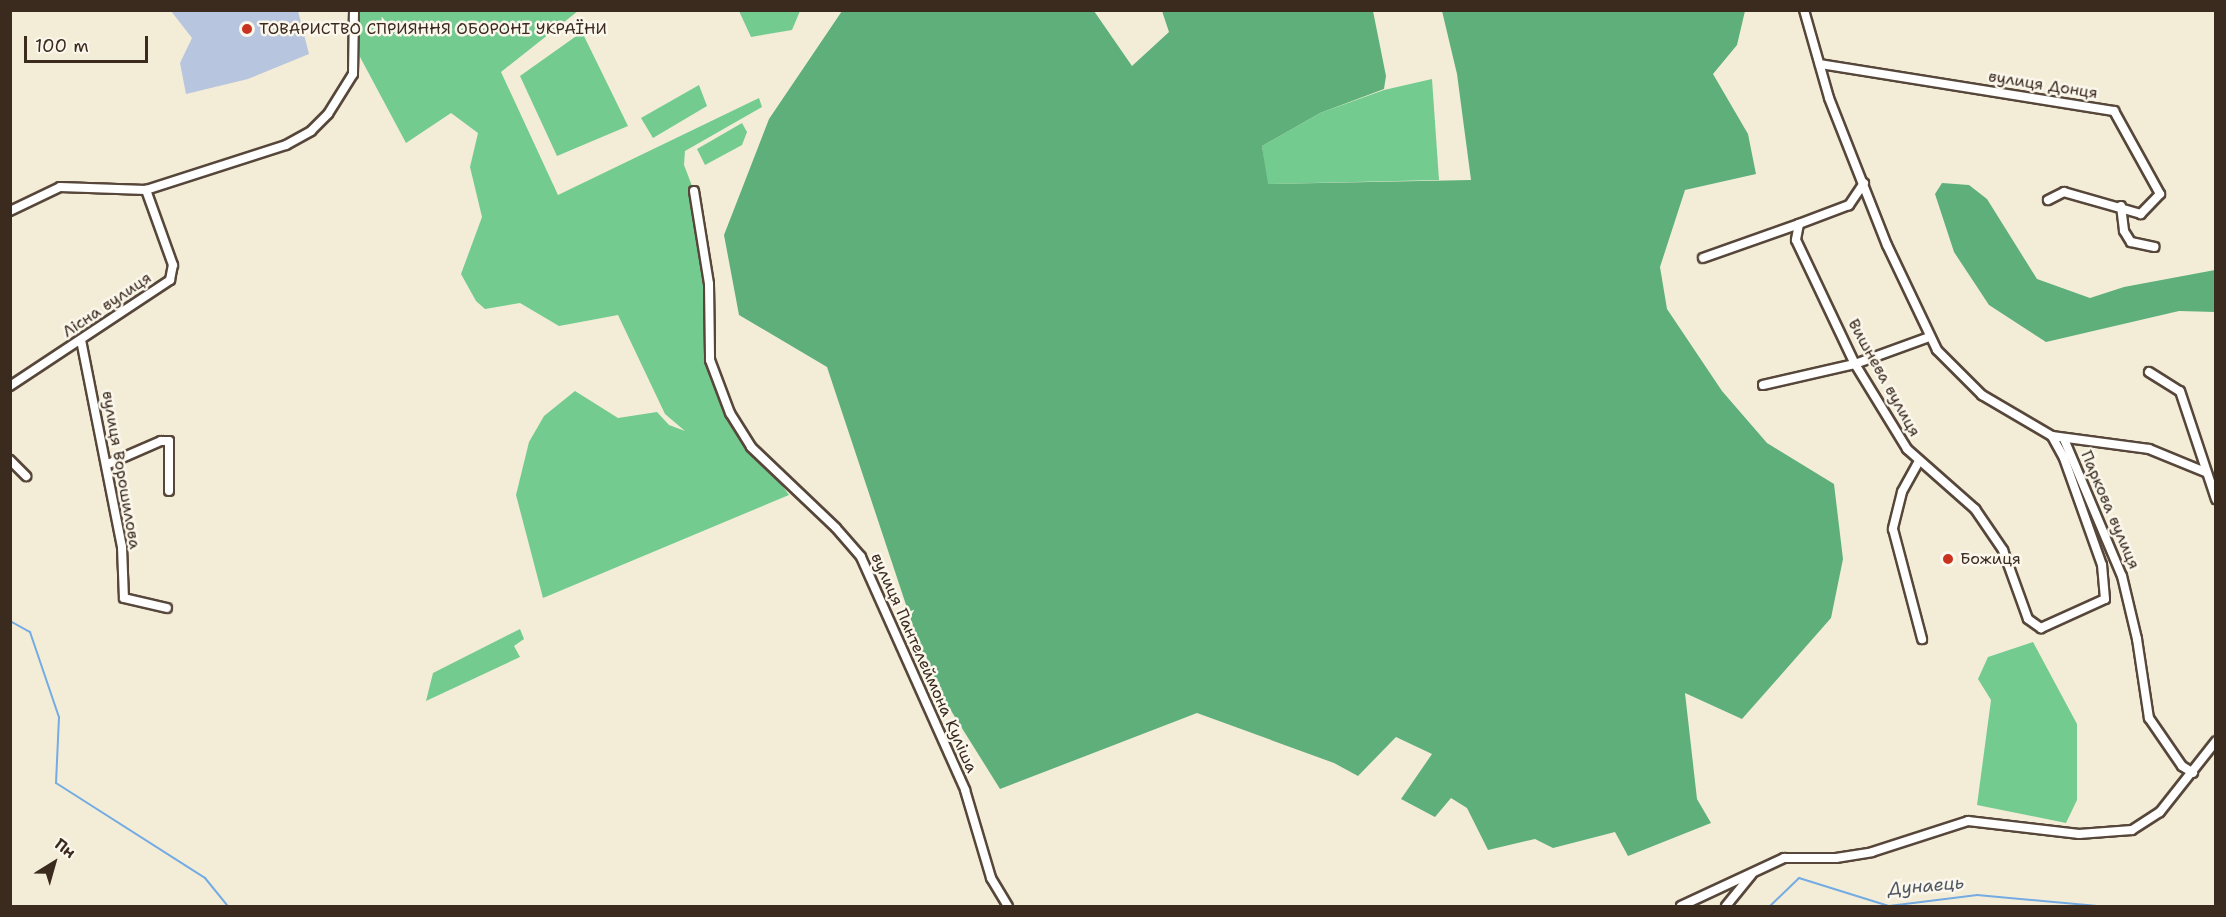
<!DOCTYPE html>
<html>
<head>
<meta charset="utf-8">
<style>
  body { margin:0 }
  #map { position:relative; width:2226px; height:917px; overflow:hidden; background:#f3edd8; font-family:"Shantell Sans",sans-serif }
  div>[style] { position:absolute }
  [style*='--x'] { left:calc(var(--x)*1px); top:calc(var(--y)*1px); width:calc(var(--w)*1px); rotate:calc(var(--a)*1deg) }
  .industrial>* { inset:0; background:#b7c5de }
  .green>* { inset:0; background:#73cb90 }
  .forest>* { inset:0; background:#5eaf7a }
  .stream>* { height:2px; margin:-1px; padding:0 1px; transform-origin:1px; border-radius:1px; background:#73abe2 }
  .roads { filter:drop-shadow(2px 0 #57473a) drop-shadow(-2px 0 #57473a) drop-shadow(0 2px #57473a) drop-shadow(0 -2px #57473a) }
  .minor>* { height:8px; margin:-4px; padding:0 4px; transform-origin:4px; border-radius:4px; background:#fff }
  .dots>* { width:16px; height:16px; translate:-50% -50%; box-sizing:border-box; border:3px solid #fbf7ec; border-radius:50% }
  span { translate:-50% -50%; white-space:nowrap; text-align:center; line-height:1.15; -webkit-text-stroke:5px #fbf7ec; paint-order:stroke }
  .poi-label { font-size:16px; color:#3b2a1e }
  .left { translate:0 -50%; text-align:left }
  .street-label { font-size:16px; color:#3b2a1e }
  .water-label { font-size:18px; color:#4f5763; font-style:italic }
  .frame { position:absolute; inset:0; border:12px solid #3b2a1e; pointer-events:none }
  .north { position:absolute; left:24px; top:833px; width:60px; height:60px; -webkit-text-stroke:4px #fbf7ec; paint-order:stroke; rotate:37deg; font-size:16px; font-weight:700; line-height:24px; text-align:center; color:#3b2a1e }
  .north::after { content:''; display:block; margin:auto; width:21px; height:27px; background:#3b2a1e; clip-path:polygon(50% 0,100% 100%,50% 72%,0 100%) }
  .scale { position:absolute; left:24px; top:36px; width:124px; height:27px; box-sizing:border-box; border:3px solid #3b2a1e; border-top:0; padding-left:8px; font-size:18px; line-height:21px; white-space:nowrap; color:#3b2a1e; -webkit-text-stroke:4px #fbf7ec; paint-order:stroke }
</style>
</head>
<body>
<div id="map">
  <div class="industrial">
    <i style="clip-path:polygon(171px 11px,298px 11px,309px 54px,248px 79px,186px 94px,180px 63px,192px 38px)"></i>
  </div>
  <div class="green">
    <i style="clip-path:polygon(359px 11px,578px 11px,501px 72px,558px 195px,759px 98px,762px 107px,685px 151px,684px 165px,694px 191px,704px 245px,710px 360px,730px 413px,789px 495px,543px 598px,516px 495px,529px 442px,544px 416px,575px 391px,618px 418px,657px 412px,669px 425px,685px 431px,665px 414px,618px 315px,559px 326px,520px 303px,485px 309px,476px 301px,461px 274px,482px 217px,470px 167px,478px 133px,451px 113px,406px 143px,360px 57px)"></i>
    <i style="clip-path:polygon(739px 11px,800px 11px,792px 30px,751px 37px)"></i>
    <i style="clip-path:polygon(582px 32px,628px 126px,557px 156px,520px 76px)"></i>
    <i style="clip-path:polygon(1432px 79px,1439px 180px,1267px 184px,1262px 146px,1320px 113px,1384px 90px)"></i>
    <i style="clip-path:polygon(699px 85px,707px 106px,653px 138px,641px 118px)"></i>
    <i style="clip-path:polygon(742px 123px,747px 132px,742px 145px,705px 165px,697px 149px)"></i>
    <i style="clip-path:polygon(520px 629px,524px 639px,514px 646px,520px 657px,426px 701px,433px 673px)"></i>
    <i style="clip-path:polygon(2033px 642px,2077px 724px,2077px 800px,2066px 823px,1977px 805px,1991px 700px,1978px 679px,1988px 657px)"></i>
  </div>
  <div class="forest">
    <i style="clip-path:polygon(842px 11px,1094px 11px,1132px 66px,1169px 32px,1162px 11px,1373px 11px,1386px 76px,1384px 89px,1320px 113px,1262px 146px,1268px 184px,1471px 180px,1457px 74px,1442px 11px,1745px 11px,1737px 45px,1713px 74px,1748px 134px,1756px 174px,1685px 190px,1660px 267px,1667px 309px,1722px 391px,1767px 443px,1834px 484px,1843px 559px,1831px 618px,1742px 719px,1685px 693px,1697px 799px,1711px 823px,1628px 856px,1615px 832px,1553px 848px,1535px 839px,1488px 850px,1467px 808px,1451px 798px,1435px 817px,1401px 799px,1432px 754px,1396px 737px,1358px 776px,1334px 763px,1197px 713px,1000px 789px,930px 677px,827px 367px,739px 315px,724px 235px,769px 119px)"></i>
    <i style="clip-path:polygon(1942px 183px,1969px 185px,1987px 199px,2037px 279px,2090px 298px,2124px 287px,2215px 270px,2215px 312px,2179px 311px,2046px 342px,1989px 305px,1954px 252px,1935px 194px)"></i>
  </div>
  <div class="stream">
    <i style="--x:10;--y:621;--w:23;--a:29"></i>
    <i style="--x:30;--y:632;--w:90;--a:71.2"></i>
    <i style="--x:59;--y:717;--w:66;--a:92.6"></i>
    <i style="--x:56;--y:783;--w:177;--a:32.5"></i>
    <i style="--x:205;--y:878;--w:36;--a:51"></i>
    <i style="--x:1770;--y:906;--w:40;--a:-44"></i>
    <i style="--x:1799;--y:878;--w:94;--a:17.3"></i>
    <i style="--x:1889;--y:906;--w:89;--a:-7.1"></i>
    <i style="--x:1977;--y:895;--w:121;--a:5.2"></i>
  </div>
  <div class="roads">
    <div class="minor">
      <i style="--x:1804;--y:10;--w:91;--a:74.1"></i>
      <i style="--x:1829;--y:98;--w:158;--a:68.5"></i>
      <i style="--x:1887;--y:245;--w:116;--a:64.5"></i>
      <i style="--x:1937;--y:350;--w:64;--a:45"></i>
      <i style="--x:1982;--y:395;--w:81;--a:30.4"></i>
      <i style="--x:2052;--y:436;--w:98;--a:7.6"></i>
      <i style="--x:2149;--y:449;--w:61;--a:22.3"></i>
      <i style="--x:1820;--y:64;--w:298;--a:9.1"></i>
      <i style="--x:2114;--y:111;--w:95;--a:61"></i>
      <i style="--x:2160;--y:194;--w:28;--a:134"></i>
      <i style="--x:2141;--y:214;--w:80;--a:-164.1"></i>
      <i style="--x:2064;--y:192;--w:18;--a:153"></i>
      <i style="--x:1864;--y:183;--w:27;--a:124"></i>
      <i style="--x:1849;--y:205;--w:53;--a:159.2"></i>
      <i style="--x:1799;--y:224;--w:16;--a:101"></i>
      <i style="--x:1796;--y:240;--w:137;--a:64.6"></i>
      <i style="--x:1855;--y:364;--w:100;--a:58.5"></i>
      <i style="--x:1907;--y:449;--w:91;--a:41.4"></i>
      <i style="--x:1975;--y:509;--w:50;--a:55.7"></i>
      <i style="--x:2003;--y:550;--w:73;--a:70.1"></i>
      <i style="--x:2028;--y:619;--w:16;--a:35"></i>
      <i style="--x:2041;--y:628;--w:70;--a:-24.4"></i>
      <i style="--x:2105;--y:599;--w:34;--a:-95"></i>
      <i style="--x:2102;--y:565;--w:114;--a:-109.6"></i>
      <i style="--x:2064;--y:458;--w:25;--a:-119"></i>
      <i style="--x:694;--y:191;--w:94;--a:80.8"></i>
      <i style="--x:709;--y:284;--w:76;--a:89.2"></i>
      <i style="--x:710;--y:360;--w:57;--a:69.3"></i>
      <i style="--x:730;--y:413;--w:40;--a:58"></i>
      <i style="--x:751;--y:447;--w:117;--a:43.6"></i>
      <i style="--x:836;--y:528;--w:38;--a:49"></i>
      <i style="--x:861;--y:557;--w:255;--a:65.9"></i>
      <i style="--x:965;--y:790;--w:92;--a:73.5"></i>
      <i style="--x:991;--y:878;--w:33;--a:59"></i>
      <i style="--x:2121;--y:206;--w:25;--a:83"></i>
      <i style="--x:2124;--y:231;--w:13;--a:58"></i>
      <i style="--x:2131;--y:242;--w:24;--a:12"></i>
      <i style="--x:10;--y:211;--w:55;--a:-25.6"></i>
      <i style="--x:60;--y:187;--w:86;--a:2"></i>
      <i style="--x:146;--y:190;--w:147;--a:-17.8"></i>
      <i style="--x:286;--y:145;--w:29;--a:-29"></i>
      <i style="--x:311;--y:131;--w:24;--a:-45"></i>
      <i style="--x:328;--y:114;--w:47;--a:-58"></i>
      <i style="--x:353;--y:74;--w:64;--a:-89.1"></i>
      <i style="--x:1703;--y:258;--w:102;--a:-19.5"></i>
      <i style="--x:81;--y:340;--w:211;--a:78.8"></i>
      <i style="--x:122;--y:547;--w:51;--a:87.8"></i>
      <i style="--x:124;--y:598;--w:44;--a:13.1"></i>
      <i style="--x:2149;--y:372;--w:36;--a:32"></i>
      <i style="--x:2180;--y:391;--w:114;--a:71.6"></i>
      <i style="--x:1763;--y:385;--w:94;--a:-12.9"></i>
      <i style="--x:1855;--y:364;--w:79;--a:-20"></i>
      <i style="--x:10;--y:386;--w:192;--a:-33.5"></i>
      <i style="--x:170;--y:280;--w:15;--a:-79"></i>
      <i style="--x:173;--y:265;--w:80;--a:-109.8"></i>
      <i style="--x:2064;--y:439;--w:149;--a:67.1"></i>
      <i style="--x:2122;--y:576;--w:65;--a:76.6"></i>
      <i style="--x:2137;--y:639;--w:80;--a:81.4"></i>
      <i style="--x:2149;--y:718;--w:58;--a:55.5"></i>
      <i style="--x:2182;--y:766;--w:13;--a:32"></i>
      <i style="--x:10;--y:460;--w:23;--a:45"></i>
      <i style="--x:1919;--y:461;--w:35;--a:119"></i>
      <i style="--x:1902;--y:492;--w:38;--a:104"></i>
      <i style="--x:1893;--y:529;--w:114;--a:75.2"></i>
      <i style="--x:108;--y:464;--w:58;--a:-23.5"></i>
      <i style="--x:161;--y:441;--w:8;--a:0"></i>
      <i style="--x:169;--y:441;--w:50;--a:90"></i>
      <i style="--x:1681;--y:906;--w:114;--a:-25"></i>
      <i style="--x:1784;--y:858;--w:52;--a:0"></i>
      <i style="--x:1836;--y:858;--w:36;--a:-9"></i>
      <i style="--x:1872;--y:852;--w:101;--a:-17.9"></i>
      <i style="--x:1968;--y:821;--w:112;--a:6.7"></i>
      <i style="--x:2079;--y:834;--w:53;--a:-4.3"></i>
      <i style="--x:2132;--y:830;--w:33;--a:-33"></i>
      <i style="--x:2160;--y:812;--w:90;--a:-51.7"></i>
      <i style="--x:1726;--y:906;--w:41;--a:-50.9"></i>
    </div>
  </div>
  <div class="dots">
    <i style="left:247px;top:29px;background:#c8321e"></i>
    <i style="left:1948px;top:559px;background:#c8321e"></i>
  </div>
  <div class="poi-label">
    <span class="left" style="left:259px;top:29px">ТОВАРИСТВО СПРИЯННЯ ОБОРОНІ УКРАЇНИ</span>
    <span class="left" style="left:1960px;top:559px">Божиця</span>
  </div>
  <div class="street-label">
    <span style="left:2043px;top:85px;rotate:9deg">вулиця Донця</span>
    <span style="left:107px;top:305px;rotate:-34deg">Лісна вулиця</span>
    <span style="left:1884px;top:378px;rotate:61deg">Вишнева вулиця</span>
    <span style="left:121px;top:470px;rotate:80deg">вулиця Ворошилова</span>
    <span style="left:2110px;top:510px;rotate:67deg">Паркова вулиця</span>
    <span style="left:924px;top:663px;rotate:66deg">вулиця Пантелеймона Куліша</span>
  </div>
  <div class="water-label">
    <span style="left:1926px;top:886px;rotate:-5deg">Дунаець</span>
  </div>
  <div class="frame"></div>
  <div class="north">Пн</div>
  <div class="scale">100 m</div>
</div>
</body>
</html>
